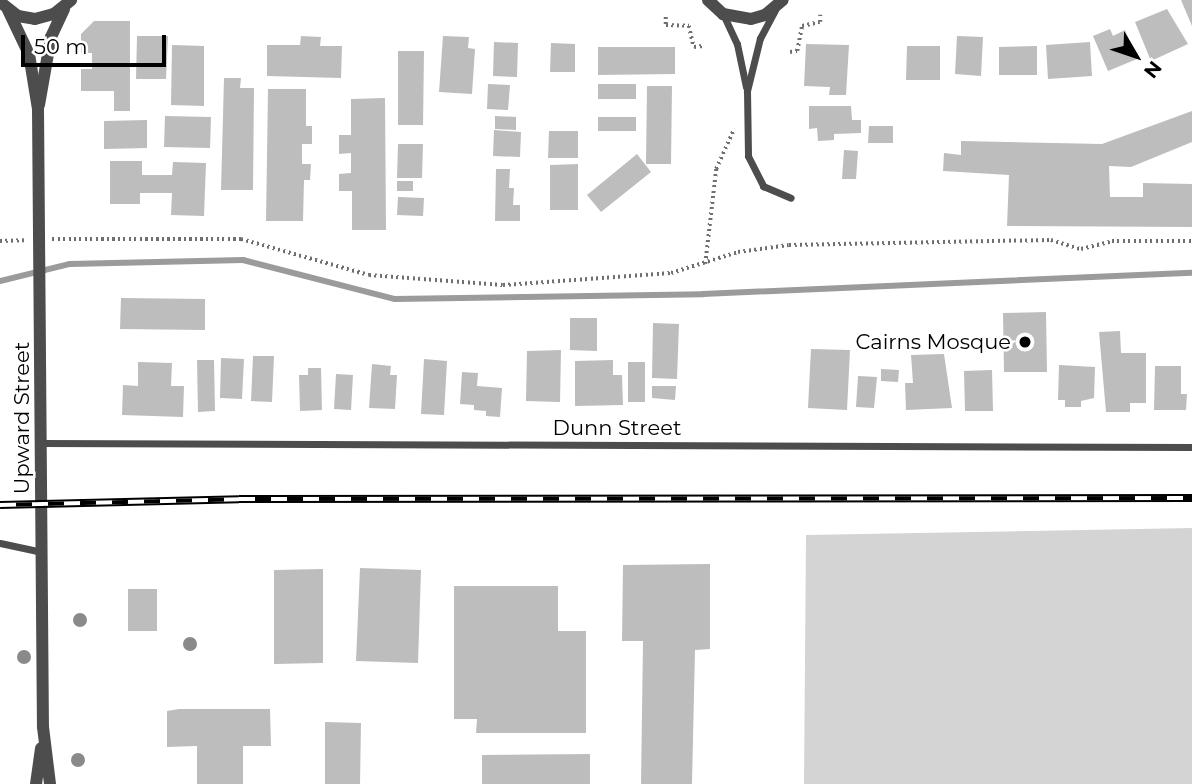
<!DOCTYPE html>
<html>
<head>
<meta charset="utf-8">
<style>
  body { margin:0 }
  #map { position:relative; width:1192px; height:784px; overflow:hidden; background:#fff; font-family:Montserrat,sans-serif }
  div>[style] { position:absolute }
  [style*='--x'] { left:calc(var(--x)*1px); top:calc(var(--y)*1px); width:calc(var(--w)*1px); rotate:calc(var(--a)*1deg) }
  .green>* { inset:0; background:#d4d4d4 }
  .stream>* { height:6px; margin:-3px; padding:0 3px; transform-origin:3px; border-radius:3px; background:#9b9b9b }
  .building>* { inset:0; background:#bdbdbd }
  .path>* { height:3.5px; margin-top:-1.75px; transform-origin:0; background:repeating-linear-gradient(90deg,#6f6f6f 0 2px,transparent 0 5.5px) }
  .minor>* { height:7px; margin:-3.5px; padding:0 3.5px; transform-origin:3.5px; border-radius:3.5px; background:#4d4d4d }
  .tertiary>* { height:12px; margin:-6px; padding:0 6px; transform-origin:6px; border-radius:6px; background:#4d4d4d }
  .rail>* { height:8px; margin-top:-4px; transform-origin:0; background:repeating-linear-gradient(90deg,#fff 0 16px,#000 0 32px); box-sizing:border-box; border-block:2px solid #000 }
  .trees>* { width:14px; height:14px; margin:-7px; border-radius:50%; background:#8a8a8a }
  .dots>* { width:19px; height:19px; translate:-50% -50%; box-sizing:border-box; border:4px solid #fff; border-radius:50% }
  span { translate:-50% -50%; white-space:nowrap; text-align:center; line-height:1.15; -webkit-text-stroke:5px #fff; paint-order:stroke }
  .poi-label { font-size:21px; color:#000 }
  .right { translate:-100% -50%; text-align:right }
  .street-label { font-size:21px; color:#000 }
  .north { position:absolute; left:1101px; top:21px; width:70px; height:70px; -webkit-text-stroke:5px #fff; paint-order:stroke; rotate:129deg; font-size:19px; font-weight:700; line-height:28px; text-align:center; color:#000 }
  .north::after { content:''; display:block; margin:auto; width:24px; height:32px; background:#000; clip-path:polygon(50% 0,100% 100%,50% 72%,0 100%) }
  .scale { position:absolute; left:21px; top:35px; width:145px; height:32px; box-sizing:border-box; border:4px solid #000; border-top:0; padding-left:9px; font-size:21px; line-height:24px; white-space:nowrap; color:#000; -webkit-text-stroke:5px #fff; paint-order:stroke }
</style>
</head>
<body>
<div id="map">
  <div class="green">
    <i style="clip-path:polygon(1192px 528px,1192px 784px,804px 784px,806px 535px)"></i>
  </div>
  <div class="stream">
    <i style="--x:0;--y:281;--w:72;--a:-13.7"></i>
    <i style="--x:70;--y:264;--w:173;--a:-1.3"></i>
    <i style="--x:243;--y:260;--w:157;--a:14.4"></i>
    <i style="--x:395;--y:299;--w:308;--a:-0.9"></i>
    <i style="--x:703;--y:294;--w:489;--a:-2.5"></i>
  </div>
  <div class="building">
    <i style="clip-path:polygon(1181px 0,1192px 0,1192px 26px)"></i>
    <i style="clip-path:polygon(1167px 9px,1188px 44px,1151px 61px,1135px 22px)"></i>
    <i style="clip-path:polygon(94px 21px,130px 21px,130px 111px,114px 111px,114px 91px,81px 91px,81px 69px,92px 69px,92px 53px,81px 53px,81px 34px)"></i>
    <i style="clip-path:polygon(1110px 29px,1113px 36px,1125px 30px,1137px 59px,1108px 71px,1093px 36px)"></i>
    <i style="clip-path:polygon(137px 36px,168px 36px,166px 79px,136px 79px)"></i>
    <i style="clip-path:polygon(301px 36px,321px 37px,320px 46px,342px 46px,341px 78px,267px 76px,267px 45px,300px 45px)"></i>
    <i style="clip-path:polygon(443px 36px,469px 37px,468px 48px,475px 49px,472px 94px,439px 92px)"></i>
    <i style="clip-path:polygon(957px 36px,983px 37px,981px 76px,955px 74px)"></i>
    <i style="clip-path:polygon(494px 42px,518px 43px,517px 77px,493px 76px)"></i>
    <i style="clip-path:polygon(1090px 42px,1092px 76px,1048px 79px,1046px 45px)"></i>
    <i style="clip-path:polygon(551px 43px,575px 44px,575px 72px,550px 72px)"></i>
    <i style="clip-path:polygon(806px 44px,849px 45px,846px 95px,829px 95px,830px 87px,804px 86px)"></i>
    <i style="clip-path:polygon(172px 45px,204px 46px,204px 106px,171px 105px)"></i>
    <i style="clip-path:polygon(907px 46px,940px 46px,940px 80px,906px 80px)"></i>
    <i style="clip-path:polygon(1037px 46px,1037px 75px,999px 75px,999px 47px)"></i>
    <i style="clip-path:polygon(598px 47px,675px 47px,675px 74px,598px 75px)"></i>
    <i style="clip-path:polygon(398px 51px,424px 51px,423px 125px,398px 125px)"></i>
    <i style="clip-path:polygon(224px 78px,241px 78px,240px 88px,254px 88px,253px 190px,221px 190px)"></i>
    <i style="clip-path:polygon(488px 84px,510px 85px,508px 110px,487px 109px)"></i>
    <i style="clip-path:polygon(598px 84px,636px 84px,636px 99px,598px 99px)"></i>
    <i style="clip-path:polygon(647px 86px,672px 86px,671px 164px,646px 164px)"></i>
    <i style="clip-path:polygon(268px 89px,306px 89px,306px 126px,312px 126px,312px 144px,302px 144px,302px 164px,311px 164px,310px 180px,304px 180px,303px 221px,266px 221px)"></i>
    <i style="clip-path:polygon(385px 98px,386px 230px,352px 230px,352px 191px,339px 191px,339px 174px,351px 173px,351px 153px,339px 154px,339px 135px,351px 135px,351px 99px)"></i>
    <i style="clip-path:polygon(809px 106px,851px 106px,852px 120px,861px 120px,861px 133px,834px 134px,834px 140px,818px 141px,817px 128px,809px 129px)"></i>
    <i style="clip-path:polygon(1192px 111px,1192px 142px,1131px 167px,1109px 166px,1110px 197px,1143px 197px,1143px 183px,1192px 184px,1192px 227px,1007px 226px,1009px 175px,943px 171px,944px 153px,961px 155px,961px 141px,1102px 144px)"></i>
    <i style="clip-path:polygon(165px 116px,211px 117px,210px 148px,164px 147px)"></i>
    <i style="clip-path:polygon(495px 116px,516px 117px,516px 130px,495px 129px)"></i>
    <i style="clip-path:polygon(598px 117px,636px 117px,636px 131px,598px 131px)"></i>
    <i style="clip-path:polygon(147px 120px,147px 148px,104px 149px,104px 121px)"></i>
    <i style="clip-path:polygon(869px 126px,893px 126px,893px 143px,868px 143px)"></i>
    <i style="clip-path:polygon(494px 130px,521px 132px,520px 157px,493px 156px)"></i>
    <i style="clip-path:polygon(549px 131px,578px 131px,578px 158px,548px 158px)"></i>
    <i style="clip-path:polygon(398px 144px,423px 144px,422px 178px,397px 178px)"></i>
    <i style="clip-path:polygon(844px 150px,858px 151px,856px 179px,842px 179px)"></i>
    <i style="clip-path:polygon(637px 154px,651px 172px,601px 212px,587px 195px)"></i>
    <i style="clip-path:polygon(110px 161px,142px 161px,142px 175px,172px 175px,173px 162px,206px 163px,204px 216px,171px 215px,172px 193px,140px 193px,140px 204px,110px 204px)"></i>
    <i style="clip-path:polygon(578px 164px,578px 210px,550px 210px,550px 165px)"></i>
    <i style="clip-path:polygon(496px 169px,510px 169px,509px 188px,514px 188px,513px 205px,520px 205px,520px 221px,495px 221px)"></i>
    <i style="clip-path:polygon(397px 181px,413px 181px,413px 191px,397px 191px)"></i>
    <i style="clip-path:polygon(398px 197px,424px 198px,423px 216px,397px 215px)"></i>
    <i style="clip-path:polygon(121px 298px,205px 299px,205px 330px,120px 329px)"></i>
    <i style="clip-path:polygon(1046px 312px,1047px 372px,1004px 372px,1003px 313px)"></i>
    <i style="clip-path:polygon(570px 318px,597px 318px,597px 351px,570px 350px)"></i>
    <i style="clip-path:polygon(653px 323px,679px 324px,677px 379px,652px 378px)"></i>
    <i style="clip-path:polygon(1120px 331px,1121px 353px,1146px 353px,1146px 403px,1130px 403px,1130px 412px,1106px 412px,1099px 332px)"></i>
    <i style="clip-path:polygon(811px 349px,850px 350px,847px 410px,808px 408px)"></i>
    <i style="clip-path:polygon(561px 350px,560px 402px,526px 401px,527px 351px)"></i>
    <i style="clip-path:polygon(944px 354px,952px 408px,906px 410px,905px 383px,913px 383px,911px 355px)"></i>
    <i style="clip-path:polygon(253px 356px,274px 356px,272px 402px,251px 401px)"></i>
    <i style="clip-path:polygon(221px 358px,244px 359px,242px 399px,220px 398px)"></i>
    <i style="clip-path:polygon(424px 359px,447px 361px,444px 415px,421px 414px)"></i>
    <i style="clip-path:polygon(197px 360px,214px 360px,215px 411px,198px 412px)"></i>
    <i style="clip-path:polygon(613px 360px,613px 375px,622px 375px,623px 405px,575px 406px,575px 361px)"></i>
    <i style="clip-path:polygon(138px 362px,172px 363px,171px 386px,184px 386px,183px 417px,122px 415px,123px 385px,138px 386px)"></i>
    <i style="clip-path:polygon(628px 362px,645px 362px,645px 402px,628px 402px)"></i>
    <i style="clip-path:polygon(372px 364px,391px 366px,390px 375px,397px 375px,395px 409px,369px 408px)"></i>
    <i style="clip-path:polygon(1059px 365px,1095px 367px,1094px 398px,1081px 401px,1081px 407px,1065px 407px,1065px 400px,1058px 400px)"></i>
    <i style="clip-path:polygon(1155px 366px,1181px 366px,1181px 394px,1187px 394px,1186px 410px,1154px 410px)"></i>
    <i style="clip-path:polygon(308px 368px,321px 368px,322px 410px,300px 411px,299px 375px,308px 375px)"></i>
    <i style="clip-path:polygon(881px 369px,899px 370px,898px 382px,881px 381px)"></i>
    <i style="clip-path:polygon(992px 370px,993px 411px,965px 411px,964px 371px)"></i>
    <i style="clip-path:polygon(462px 372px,478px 373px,477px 386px,502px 388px,500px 417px,486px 416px,486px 411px,474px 410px,474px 405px,460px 404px)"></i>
    <i style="clip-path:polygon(336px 374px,353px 375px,351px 410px,334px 409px)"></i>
    <i style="clip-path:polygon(858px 376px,877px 377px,874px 408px,856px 407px)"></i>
    <i style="clip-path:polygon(652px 386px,676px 386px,675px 400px,652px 398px)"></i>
    <i style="clip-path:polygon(710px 564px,710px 649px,695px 650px,692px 784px,641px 784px,643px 641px,622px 641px,623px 565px)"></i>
    <i style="clip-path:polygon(360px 568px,421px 570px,418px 663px,356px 661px)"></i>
    <i style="clip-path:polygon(323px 569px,323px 663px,274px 664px,274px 570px)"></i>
    <i style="clip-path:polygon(454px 586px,558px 586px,558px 631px,586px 631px,586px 733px,476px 733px,477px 719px,454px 719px)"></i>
    <i style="clip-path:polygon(128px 589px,157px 589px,157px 631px,128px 631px)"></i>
    <i style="clip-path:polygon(179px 709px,270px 709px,271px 746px,243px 746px,243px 784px,197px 784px,197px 746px,167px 747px,167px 711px)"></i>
    <i style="clip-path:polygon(325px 722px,361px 723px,360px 784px,325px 784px)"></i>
    <i style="clip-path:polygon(590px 754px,590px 784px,482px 784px,482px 755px)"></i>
  </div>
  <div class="path">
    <i style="--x:666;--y:17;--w:8;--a:90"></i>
    <i style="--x:666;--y:25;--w:23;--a:2"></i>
    <i style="--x:689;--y:26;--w:22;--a:77"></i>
    <i style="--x:694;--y:47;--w:9;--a:-6"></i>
    <i style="--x:790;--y:52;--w:7;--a:-8"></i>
    <i style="--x:797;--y:51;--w:25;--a:-79"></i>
    <i style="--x:802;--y:26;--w:18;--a:-13"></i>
    <i style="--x:820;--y:22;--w:7;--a:-90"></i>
    <i style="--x:52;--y:239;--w:189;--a:0"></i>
    <i style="--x:241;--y:239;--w:133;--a:15.7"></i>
    <i style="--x:369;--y:275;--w:134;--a:4.3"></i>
    <i style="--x:503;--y:285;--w:168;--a:-4.1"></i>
    <i style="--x:671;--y:273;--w:70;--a:-17.4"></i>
    <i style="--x:738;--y:252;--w:51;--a:-7.8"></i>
    <i style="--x:789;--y:245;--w:262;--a:-1.1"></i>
    <i style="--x:1051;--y:240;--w:31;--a:17"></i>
    <i style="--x:1081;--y:249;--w:32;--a:-14"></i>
    <i style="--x:1112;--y:241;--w:80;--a:0"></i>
    <i style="--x:0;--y:241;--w:24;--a:-2"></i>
    <i style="--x:705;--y:264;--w:96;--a:-83.4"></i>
    <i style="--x:716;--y:169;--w:44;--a:-65.8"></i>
  </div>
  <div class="minor">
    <i style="--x:775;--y:10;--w:32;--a:118"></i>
    <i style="--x:760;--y:38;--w:55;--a:103.8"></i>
    <i style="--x:747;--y:91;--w:65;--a:89.1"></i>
    <i style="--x:748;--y:156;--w:34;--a:63"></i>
    <i style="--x:763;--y:186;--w:30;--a:23"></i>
    <i style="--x:723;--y:14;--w:33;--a:65"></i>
    <i style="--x:737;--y:44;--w:44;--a:78.2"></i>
    <i style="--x:42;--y:443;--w:1150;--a:0.2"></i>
    <i style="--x:0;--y:543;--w:43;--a:12.1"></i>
  </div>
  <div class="tertiary">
    <i style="--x:708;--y:0;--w:21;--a:43"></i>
    <i style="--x:723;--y:14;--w:28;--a:10"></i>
    <i style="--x:751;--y:19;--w:15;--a:-16"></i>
    <i style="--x:765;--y:15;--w:23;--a:-40"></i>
    <i style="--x:0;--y:2;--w:23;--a:38"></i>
    <i style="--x:18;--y:16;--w:17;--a:10"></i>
    <i style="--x:35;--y:19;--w:20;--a:-15"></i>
    <i style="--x:54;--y:14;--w:22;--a:-39"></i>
    <i style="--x:8;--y:10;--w:49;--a:64.5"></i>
    <i style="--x:29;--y:54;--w:56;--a:80.7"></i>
    <i style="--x:38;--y:109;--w:618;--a:89.54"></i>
    <i style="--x:43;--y:727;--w:57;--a:83"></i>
    <i style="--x:39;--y:105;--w:69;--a:-80"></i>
    <i style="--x:51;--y:37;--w:31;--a:-65"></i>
    <i style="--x:36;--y:784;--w:36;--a:-82"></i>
  </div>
  <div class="rail">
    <i style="--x:0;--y:505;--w:239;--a:-1.4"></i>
    <i style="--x:239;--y:499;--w:953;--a:-0.06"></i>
  </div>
  <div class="trees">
    <i style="left:80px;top:620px"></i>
    <i style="left:190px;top:644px"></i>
    <i style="left:24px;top:657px"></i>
    <i style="left:78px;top:760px"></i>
  </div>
  <div class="dots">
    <i style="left:1025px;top:342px;background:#000"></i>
  </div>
  <div class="poi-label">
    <span class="right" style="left:1011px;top:342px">Cairns Mosque</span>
  </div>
  <div class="street-label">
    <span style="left:22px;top:418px;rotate:-90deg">Upward Street</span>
    <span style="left:617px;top:428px">Dunn Street</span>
  </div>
  <div class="north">N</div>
  <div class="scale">50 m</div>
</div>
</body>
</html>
